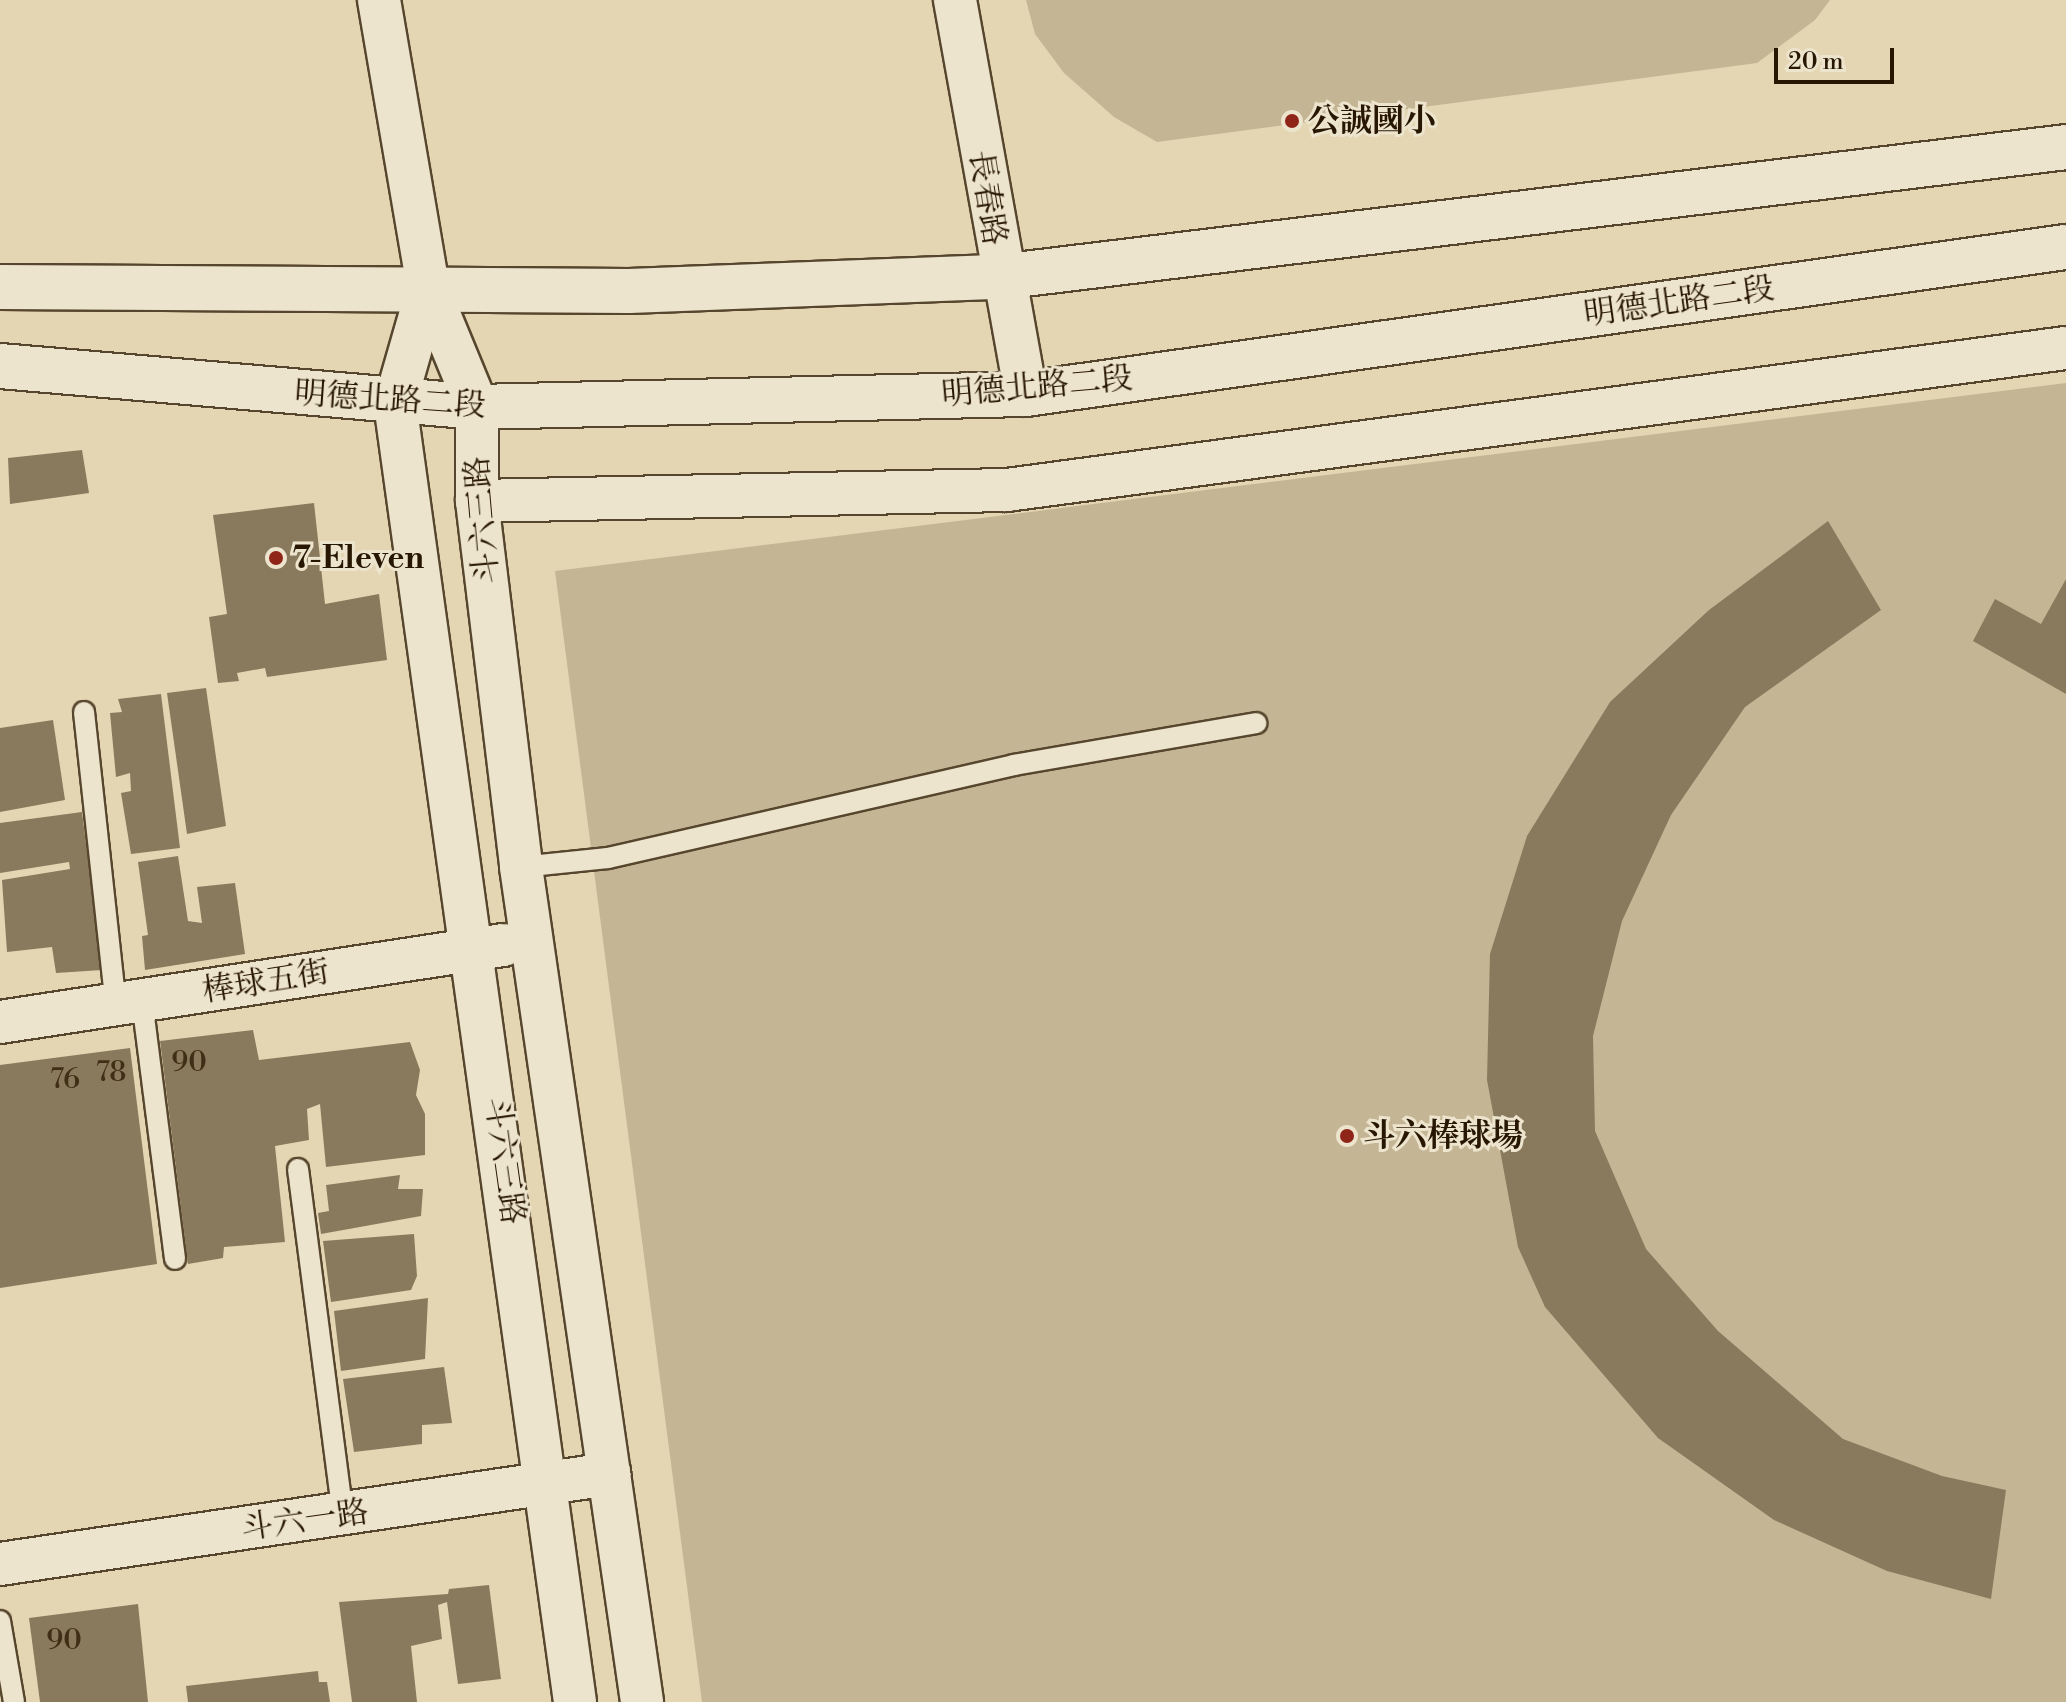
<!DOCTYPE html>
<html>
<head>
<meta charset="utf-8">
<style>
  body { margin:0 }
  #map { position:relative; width:2066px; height:1702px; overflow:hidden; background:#e4d6b3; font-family:"Libre Bodoni","Noto Serif TC",serif }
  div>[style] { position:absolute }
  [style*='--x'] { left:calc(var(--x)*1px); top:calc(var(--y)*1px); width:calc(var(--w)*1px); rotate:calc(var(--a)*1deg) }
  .green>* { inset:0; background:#c4b595 }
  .building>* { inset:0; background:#897a5d }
  .roads { filter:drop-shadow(2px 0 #56462d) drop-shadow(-2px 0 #56462d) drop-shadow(0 2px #56462d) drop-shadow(0 -2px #56462d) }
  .service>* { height:20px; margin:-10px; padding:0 10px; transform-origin:10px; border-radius:10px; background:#ede4ce }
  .minor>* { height:42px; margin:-21px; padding:0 21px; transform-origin:21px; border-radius:21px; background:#ede4ce }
  .secondary>* { height:44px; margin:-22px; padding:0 22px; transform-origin:22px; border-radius:22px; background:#ede4ce }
  .dots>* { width:22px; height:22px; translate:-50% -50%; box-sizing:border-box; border:4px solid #ede4ce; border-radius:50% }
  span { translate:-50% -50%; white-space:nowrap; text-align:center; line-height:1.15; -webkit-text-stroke:6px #ede4ce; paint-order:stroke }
  .number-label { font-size:28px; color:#402f17 }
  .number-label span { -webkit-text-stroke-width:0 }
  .poi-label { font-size:32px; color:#271600; font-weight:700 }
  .left { translate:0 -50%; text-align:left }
  .street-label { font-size:32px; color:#271600 }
  .scale { position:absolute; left:1774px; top:48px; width:120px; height:36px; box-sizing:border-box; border:4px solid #271600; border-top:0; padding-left:10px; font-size:24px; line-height:28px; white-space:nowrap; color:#271600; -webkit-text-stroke:6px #ede4ce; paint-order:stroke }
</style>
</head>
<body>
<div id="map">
  <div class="green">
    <i style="clip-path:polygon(1026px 0,1830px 0,1815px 20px,1757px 63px,1157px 142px,1114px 117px,1064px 73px,1035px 34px)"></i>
    <i style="clip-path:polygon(2066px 383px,2066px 1702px,702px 1702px,555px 571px)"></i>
  </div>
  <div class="building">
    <i style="clip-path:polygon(82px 450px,89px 493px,10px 504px,8px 458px)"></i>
    <i style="clip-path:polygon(314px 503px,325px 604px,379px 594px,387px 660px,267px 677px,265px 668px,237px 673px,239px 681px,218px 683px,209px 617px,227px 614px,213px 515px)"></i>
    <i style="clip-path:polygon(1828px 521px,1881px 610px,1745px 707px,1671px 815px,1622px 921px,1593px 1036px,1595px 1131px,1646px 1249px,1718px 1331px,1843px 1439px,1942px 1476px,2006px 1490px,1991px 1599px,1887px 1571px,1774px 1520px,1658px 1438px,1545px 1307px,1518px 1247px,1487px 1080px,1490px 954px,1527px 836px,1610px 702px,1709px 610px)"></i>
    <i style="clip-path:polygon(2066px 579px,2066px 694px,1973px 641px,1995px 599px,2041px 624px)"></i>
    <i style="clip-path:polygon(206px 688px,226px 826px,187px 834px,167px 693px)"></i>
    <i style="clip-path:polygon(161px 694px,180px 848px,131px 854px,121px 793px,131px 791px,130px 773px,116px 777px,110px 713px,122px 712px,118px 699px)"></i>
    <i style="clip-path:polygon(53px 720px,65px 800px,0 812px,0 728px)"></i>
    <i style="clip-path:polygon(82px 812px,102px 970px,56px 973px,52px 947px,7px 952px,2px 880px,70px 869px,69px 862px,0 873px,0 823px)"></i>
    <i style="clip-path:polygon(178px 856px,188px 921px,202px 923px,197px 887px,235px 883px,245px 954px,145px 970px,142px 936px,148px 935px,138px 862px)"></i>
    <i style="clip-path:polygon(253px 1030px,259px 1060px,410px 1042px,420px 1070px,416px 1095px,425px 1114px,425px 1155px,326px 1167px,320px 1104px,307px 1109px,309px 1140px,275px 1146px,285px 1242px,224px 1247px,223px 1258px,188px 1264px,160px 1041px)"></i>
    <i style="clip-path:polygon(130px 1048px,157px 1264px,0 1288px,0 1065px)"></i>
    <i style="clip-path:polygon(400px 1175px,398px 1189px,423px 1189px,421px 1216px,321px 1234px,318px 1213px,329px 1211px,326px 1185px)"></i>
    <i style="clip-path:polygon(414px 1234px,417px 1276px,411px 1290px,331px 1302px,323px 1241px)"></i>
    <i style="clip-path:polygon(428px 1298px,425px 1359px,341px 1371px,334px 1311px)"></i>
    <i style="clip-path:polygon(444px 1367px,452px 1423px,422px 1425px,422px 1444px,354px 1452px,343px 1379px)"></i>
    <i style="clip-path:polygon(489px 1585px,501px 1679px,458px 1684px,447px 1602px,438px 1605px,442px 1639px,411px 1646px,417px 1702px,352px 1702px,339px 1602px,448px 1594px,449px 1589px)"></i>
    <i style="clip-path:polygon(138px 1604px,148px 1702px,40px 1702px,29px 1618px)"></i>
    <i style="clip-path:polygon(318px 1671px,319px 1682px,327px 1682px,330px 1702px,188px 1702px,186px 1686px)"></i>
  </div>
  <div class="roads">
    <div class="service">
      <i style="--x:84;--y:712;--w:295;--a:83.8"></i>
      <i style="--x:521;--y:867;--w:87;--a:-5.9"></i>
      <i style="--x:608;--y:858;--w:417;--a:-12.9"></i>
      <i style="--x:1014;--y:765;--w:246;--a:-9.8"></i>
      <i style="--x:142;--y:1001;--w:260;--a:82.7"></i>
      <i style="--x:298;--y:1169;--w:349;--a:82.6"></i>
      <i style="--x:0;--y:1621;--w:82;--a:80.2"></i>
    </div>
    <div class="minor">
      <i style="--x:379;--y:0;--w:292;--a:80.3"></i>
      <i style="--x:428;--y:288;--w:129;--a:67.6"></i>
      <i style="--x:477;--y:407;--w:94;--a:90"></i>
      <i style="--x:477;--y:501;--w:369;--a:83.1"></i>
      <i style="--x:521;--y:867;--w:844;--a:81.75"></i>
      <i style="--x:955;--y:0;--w:400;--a:79.8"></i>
      <i style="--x:428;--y:288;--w:120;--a:106"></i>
      <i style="--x:395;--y:403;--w:1311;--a:82.11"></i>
      <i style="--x:477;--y:501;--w:530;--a:-1.19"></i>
      <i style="--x:1007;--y:490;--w:1068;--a:-7.64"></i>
      <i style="--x:0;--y:1022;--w:509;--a:-8.7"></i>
      <i style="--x:0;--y:1564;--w:616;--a:-8.41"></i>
    </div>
    <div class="secondary">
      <i style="--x:0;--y:287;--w:629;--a:0.36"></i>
      <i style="--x:629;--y:291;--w:371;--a:-2.2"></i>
      <i style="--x:1000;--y:277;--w:1074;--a:-6.95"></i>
      <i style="--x:0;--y:366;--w:479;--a:4.9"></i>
      <i style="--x:477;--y:407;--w:549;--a:-1.36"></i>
      <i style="--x:1026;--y:394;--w:1050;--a:-8.05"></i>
    </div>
  </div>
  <div class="dots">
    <i style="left:1292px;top:121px;background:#8f2418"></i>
    <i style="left:276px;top:558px;background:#8f2418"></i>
    <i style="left:1347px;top:1136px;background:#8f2418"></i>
  </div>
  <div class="number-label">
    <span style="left:189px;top:1063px">90</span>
    <span style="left:111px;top:1073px">78</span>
    <span style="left:65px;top:1080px">76</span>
    <span style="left:64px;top:1641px">90</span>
  </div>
  <div class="poi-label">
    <span class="left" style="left:1308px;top:121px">公誠國小</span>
    <span class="left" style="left:292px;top:558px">7-Eleven</span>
    <span class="left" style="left:1363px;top:1136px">斗六棒球場</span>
  </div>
  <div class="street-label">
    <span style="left:987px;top:198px;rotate:81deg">長春路</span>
    <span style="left:1679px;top:302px;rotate:-8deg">明德北路二段</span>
    <span style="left:1037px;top:387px;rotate:-5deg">明德北路二段</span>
    <span style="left:390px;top:400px;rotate:4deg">明德北路二段</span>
    <span style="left:483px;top:520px;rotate:-95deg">斗六三路</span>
    <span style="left:266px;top:982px;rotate:-9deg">棒球五街</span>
    <span style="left:504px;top:1161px;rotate:82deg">斗六三路</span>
    <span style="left:305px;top:1521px;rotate:-8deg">斗六一路</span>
  </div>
  <div class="scale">20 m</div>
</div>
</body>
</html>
